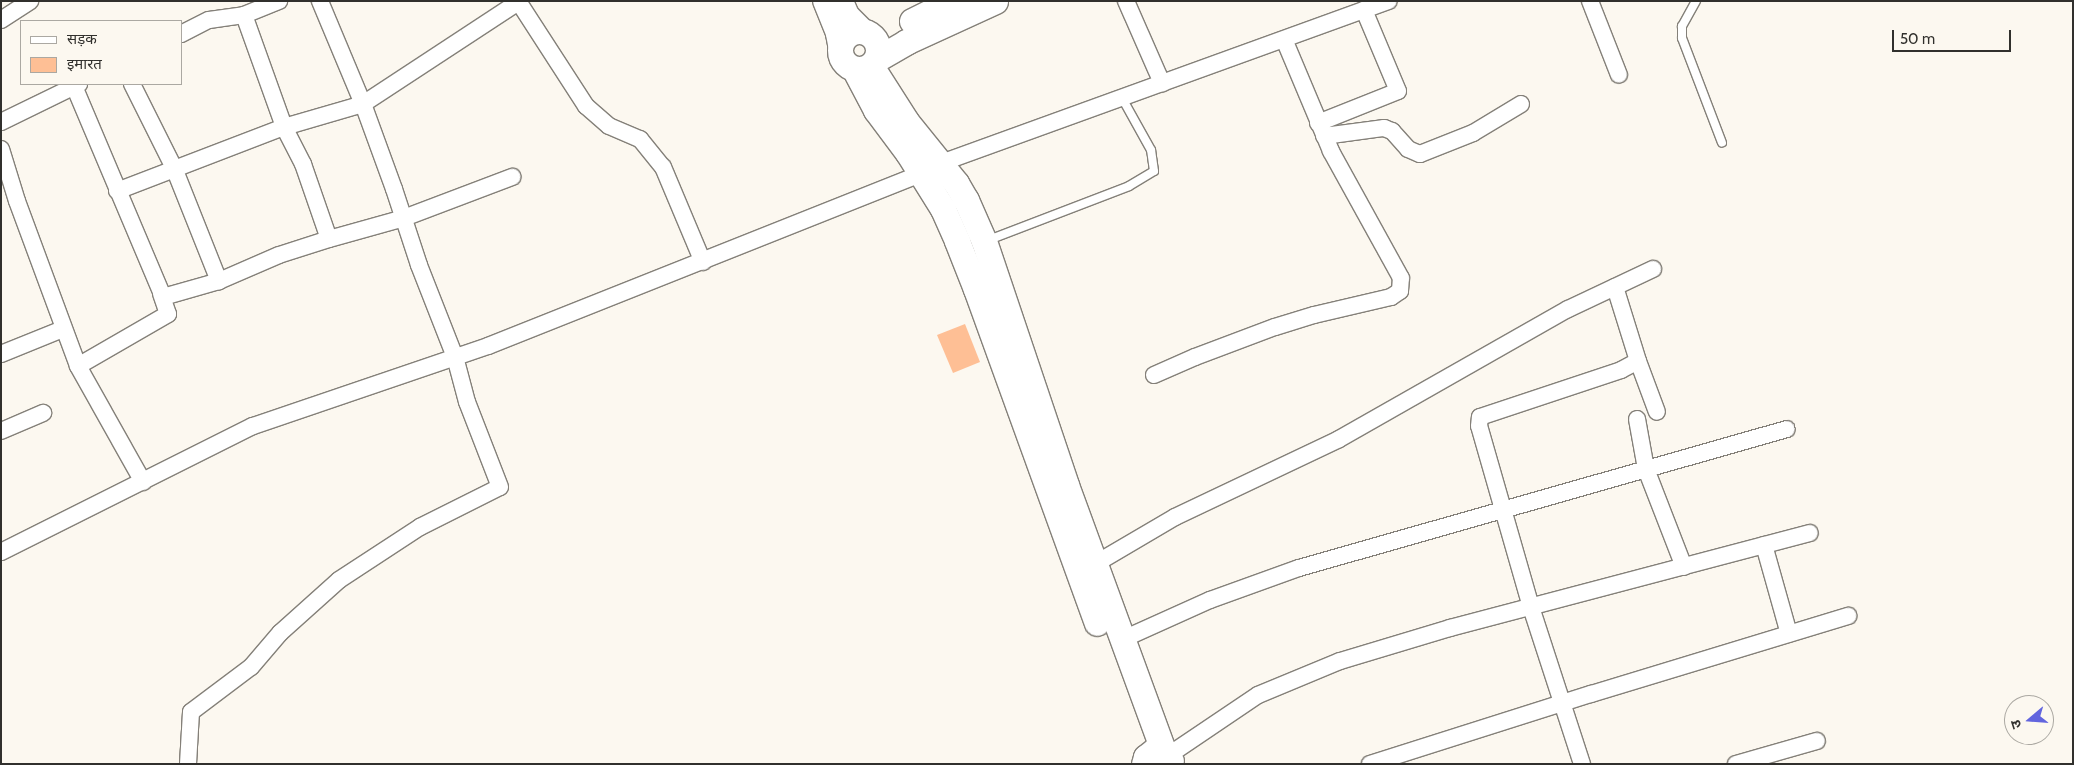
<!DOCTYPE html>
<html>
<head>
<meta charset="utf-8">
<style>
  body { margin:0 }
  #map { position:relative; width:2074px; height:765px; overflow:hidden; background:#fcf8f0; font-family:Cabin,"Noto Sans Devanagari",sans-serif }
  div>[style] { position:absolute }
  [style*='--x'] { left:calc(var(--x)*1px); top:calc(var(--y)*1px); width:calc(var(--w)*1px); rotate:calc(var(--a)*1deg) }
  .building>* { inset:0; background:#febf95 }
  .roads { filter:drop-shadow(1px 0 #848079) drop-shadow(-1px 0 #848079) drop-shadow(0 1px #848079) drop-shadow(0 -1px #848079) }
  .lane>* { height:8px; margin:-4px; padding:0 4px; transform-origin:4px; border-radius:4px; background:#fff }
  .street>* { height:16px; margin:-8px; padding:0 8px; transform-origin:8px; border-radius:8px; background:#fff }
  .secondary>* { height:22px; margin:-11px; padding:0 11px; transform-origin:11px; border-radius:11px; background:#fff }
  .primary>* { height:25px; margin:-12.5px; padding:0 12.5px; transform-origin:12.5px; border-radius:12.5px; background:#fff }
  .primary>.ring { margin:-12.5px; padding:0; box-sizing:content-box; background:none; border:25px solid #fff; border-radius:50% }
  span { translate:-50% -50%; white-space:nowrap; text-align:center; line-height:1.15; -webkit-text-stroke:5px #fcf8f0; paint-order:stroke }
  .frame { position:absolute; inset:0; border:2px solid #31302d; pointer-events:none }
  .legend { position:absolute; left:20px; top:20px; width:162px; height:65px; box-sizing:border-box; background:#fcf8f0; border:1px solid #aba8a2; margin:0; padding:6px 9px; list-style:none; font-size:15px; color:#31302d }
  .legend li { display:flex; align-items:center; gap:10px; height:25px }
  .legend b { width:25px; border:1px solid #aba8a2 }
  .north { position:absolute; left:2004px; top:695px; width:50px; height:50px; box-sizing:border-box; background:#fcf8f0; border:1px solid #aba8a2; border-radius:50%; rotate:252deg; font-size:14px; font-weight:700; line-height:20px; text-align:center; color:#31302d }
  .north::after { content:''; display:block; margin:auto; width:18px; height:22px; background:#6265de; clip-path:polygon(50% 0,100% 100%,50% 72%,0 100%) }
  .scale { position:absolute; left:1892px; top:30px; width:119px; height:22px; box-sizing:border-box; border:2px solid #31302d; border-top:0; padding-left:6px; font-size:15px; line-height:18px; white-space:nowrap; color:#31302d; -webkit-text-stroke:4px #fcf8f0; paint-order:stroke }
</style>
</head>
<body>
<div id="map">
  <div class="building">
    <i style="clip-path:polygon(965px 324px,980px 362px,953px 373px,937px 335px)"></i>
  </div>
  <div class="roads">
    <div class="lane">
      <i style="--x:1696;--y:1;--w:29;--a:119"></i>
      <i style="--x:1682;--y:26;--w:12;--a:90"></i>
      <i style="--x:1682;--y:38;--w:112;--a:69.1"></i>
      <i style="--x:986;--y:241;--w:153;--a:-21"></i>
      <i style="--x:1129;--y:186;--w:29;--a:-31"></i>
      <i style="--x:1154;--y:171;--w:21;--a:-98"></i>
      <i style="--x:1151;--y:150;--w:60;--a:-119.1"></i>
    </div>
    <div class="street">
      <i style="--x:518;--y:1;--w:125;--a:57.1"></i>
      <i style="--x:586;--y:106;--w:30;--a:41"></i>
      <i style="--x:609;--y:126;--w:34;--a:23"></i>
      <i style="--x:640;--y:139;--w:36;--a:51"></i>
      <i style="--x:663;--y:167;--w:103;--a:67.2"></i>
      <i style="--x:1126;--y:1;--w:90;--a:66.3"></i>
      <i style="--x:1590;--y:1;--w:79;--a:68.6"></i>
      <i style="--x:244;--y:15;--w:119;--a:70.3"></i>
      <i style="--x:284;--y:127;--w:42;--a:62.8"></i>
      <i style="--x:303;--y:164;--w:79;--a:70.9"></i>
      <i style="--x:1;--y:20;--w:35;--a:-33"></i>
      <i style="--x:181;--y:34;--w:31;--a:-27"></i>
      <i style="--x:209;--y:20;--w:35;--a:-8"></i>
      <i style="--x:244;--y:15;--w:38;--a:-22"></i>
      <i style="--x:132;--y:84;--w:94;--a:63.4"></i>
      <i style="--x:174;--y:168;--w:122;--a:68.3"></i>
      <i style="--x:74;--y:86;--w:229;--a:67.1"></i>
      <i style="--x:163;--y:297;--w:58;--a:-15.9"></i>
      <i style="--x:219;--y:281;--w:65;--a:-23.4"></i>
      <i style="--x:279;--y:255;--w:52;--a:-17.7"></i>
      <i style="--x:329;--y:239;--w:78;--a:-15.6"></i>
      <i style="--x:404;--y:218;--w:116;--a:-20.8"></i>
      <i style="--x:1;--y:122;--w:87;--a:-26"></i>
      <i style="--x:1318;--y:123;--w:86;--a:-21.8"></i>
      <i style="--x:1398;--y:91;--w:88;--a:-112.8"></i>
      <i style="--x:1324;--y:136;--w:61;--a:-7.6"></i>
      <i style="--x:1384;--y:128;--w:9;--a:21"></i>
      <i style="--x:1392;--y:131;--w:24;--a:48"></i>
      <i style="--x:1408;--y:149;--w:13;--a:23"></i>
      <i style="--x:1420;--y:154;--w:57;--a:-21.6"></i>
      <i style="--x:1473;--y:133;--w:56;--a:-31.1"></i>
      <i style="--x:1;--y:149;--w:54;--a:72.9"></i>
      <i style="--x:17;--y:201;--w:176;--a:69.7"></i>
      <i style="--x:78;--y:366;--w:133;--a:60.7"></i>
      <i style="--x:117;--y:191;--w:179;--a:-21"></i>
      <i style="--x:284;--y:127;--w:82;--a:-16.2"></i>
      <i style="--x:363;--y:104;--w:186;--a:-33.3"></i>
      <i style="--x:1615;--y:287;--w:77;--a:72.7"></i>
      <i style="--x:1;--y:354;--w:67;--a:-22"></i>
      <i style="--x:78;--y:366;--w:104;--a:-30"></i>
      <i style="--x:168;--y:314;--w:21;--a:-109"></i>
      <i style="--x:1154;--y:375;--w:45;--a:-23.7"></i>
      <i style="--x:1195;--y:357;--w:85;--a:-20.6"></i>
      <i style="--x:1275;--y:327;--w:41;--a:-17.1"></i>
      <i style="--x:1314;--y:315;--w:79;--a:-13.2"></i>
      <i style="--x:1391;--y:297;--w:11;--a:-34"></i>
      <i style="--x:1400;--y:291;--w:13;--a:-86"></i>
      <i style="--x:1401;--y:278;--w:145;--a:-118.9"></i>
      <i style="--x:1331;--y:151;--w:121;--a:-112.8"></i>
      <i style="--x:1637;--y:419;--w:51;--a:79.8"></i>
      <i style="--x:1646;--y:469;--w:105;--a:68.8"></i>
      <i style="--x:1;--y:431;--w:46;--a:-23.2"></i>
      <i style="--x:1764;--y:545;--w:92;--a:74.3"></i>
      <i style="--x:1;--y:552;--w:282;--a:-26.6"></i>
      <i style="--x:253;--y:426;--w:248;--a:-18.8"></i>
      <i style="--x:488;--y:346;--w:466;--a:-21.7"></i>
      <i style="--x:921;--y:174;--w:23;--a:-29"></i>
      <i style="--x:941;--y:163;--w:476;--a:-19.9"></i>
      <i style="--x:1095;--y:564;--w:93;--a:-30.4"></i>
      <i style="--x:1175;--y:517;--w:182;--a:-25.4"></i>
      <i style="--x:1339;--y:439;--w:263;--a:-29.6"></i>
      <i style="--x:1568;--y:309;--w:94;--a:-25.2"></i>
      <i style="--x:1121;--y:640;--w:98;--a:-24.2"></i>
      <i style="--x:1210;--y:600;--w:95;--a:-19.8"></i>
      <i style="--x:1299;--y:568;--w:507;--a:-15.9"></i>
      <i style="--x:1169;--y:755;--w:107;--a:-34"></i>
      <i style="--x:1258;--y:695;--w:89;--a:-22.5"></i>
      <i style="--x:1340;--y:661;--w:115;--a:-16.7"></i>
      <i style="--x:1450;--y:628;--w:372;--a:-14.8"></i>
      <i style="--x:188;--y:764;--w:52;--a:-86.7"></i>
      <i style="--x:191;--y:712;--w:75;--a:-36.9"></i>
      <i style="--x:251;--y:667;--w:45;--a:-49.5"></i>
      <i style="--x:280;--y:633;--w:79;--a:-41.9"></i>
      <i style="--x:339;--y:580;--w:97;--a:-33.2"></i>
      <i style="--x:420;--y:527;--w:89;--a:-26.6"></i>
      <i style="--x:500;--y:487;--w:91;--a:-111.2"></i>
      <i style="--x:467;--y:402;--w:47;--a:-104.9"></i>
      <i style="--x:455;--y:357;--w:99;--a:-111.4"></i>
      <i style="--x:419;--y:265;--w:80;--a:-108.2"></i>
      <i style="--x:394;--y:189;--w:90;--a:-110"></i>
      <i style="--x:363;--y:104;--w:112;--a:-112.7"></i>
      <i style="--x:1370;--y:764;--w:232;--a:-17.6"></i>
      <i style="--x:1591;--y:694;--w:269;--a:-16.9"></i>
      <i style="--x:1582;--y:764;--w:165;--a:-108"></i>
      <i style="--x:1531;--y:607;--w:188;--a:-106"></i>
      <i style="--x:1479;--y:426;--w:9;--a:-84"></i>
      <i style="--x:1480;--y:417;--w:149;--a:-18.4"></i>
      <i style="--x:1621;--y:370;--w:19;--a:-28"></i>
      <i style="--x:1638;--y:361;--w:54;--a:69.6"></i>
      <i style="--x:1736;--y:764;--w:84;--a:-15.9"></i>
    </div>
    <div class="secondary">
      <i style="--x:824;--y:1;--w:35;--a:68"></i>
      <i style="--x:837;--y:34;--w:16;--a:79"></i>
      <i style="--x:842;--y:1;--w:15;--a:67"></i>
      <i style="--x:848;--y:15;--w:23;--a:45"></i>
    </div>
    <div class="primary">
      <i style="--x:912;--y:21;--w:45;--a:-26.6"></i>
      <i class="ring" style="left:840px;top:31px;width:13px;height:13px"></i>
      <i style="--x:877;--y:59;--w:34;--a:-30"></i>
      <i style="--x:906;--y:42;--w:98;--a:-24.7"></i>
      <i style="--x:871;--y:66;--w:65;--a:57.5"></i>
      <i style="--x:906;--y:121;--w:80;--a:51.1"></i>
      <i style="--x:956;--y:183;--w:20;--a:60"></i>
      <i style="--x:966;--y:200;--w:45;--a:66.3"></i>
      <i style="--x:984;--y:241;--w:257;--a:71.4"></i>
      <i style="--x:1066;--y:485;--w:282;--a:69.9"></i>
      <i style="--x:857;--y:74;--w:41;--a:62.2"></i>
      <i style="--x:876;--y:110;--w:54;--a:53.3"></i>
      <i style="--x:908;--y:153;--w:66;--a:58"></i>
      <i style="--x:943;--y:209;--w:35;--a:66"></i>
      <i style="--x:957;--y:241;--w:52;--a:68.4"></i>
      <i style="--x:976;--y:289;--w:355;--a:70.1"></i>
      <i style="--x:1144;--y:764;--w:7;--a:-74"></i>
      <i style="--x:1146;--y:757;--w:11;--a:-38"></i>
      <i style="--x:1155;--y:750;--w:11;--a:10"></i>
      <i style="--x:1166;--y:752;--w:10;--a:61"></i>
    </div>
  </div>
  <div class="frame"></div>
  <ul class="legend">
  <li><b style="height:6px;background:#fff"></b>सड़क</li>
  <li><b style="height:14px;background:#febf95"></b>इमारत</li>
  </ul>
  <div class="north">उ</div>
  <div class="scale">50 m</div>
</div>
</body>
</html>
